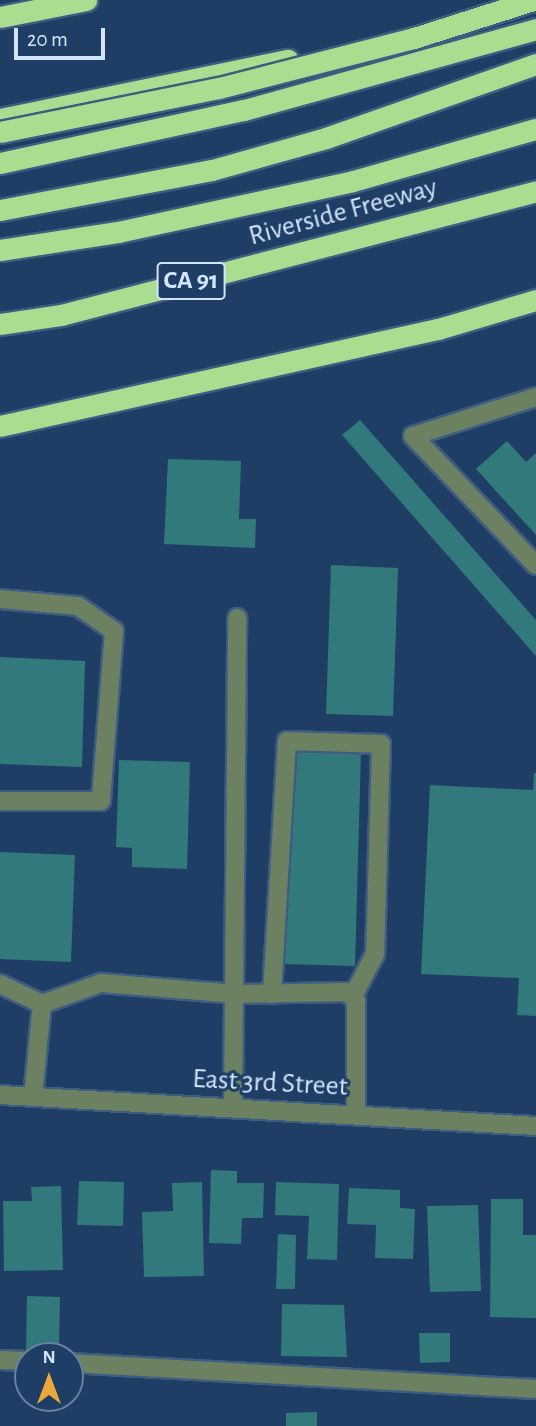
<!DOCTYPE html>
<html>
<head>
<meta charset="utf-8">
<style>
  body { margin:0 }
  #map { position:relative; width:536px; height:1426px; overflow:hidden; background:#1f3e65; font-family:"Alegreya Sans",sans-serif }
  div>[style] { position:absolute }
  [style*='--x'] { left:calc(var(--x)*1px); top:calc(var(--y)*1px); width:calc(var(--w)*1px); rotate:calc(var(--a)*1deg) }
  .building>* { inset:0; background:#31797a }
  .roads { filter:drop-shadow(2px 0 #3f5c81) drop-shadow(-2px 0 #3f5c81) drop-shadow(0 2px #3f5c81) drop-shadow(0 -2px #3f5c81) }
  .minor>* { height:18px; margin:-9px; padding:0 9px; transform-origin:9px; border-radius:9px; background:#6c8162 }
  .highway>* { height:21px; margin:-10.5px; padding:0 10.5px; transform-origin:10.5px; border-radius:10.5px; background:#a9de90 }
  .bridges { filter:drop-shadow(2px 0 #3f5c81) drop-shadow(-2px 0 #3f5c81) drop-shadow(0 2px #3f5c81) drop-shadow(0 -2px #3f5c81) }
  .highway-bridge>* { height:21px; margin:-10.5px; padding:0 10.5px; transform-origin:10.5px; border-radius:10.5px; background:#a9de90 }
  span { translate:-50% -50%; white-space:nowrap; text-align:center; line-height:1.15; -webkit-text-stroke:6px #1f3e65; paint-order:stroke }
  .shield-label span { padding:2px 5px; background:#1f3e65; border:2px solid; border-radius:5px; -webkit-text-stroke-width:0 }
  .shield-label { font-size:26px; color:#d3e5fe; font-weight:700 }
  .street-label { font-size:28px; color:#d3e5fe }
  .north { position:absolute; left:14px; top:1342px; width:70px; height:70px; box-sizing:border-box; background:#1f3e65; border:2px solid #6781a2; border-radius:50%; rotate:0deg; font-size:19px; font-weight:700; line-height:28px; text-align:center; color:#d3e5fe }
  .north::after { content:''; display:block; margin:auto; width:24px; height:32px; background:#eca93a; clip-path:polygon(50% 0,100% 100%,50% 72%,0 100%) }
  .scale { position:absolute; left:14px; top:28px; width:91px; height:32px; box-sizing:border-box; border:4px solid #d3e5fe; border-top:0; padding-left:9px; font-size:21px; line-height:24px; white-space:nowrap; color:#d3e5fe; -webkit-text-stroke:5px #1f3e65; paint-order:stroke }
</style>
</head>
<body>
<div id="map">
  <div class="building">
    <i style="clip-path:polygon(360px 420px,536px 620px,536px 656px,342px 435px)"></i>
    <i style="clip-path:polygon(507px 441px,526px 462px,536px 453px,536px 535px,476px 469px)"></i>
    <i style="clip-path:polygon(168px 459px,241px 461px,239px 519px,256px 519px,255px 548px,164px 544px)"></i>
    <i style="clip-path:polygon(331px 565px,398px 568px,393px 716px,326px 714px)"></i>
    <i style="clip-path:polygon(0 657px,85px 661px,82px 767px,0 764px)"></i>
    <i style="clip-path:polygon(287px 749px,361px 751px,355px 966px,282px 964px)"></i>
    <i style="clip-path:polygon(119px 760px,190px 762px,187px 869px,132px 867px,132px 848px,116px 847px)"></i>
    <i style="clip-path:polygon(534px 773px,536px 773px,536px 1016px,517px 1015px,519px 978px,421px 974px,430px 785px,533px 790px)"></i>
    <i style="clip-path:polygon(0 852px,75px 855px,71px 962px,0 959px)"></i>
    <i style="clip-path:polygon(211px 1170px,237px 1171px,237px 1183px,264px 1183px,263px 1218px,242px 1218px,241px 1244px,209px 1243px)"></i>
    <i style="clip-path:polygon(79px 1181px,124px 1182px,123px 1226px,77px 1225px)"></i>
    <i style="clip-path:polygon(202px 1182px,204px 1276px,144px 1277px,142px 1212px,173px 1211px,172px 1183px)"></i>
    <i style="clip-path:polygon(276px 1182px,339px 1184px,337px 1260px,307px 1259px,309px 1216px,275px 1215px)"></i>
    <i style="clip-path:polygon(61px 1186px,63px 1270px,4px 1271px,3px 1201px,32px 1201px,31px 1187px)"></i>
    <i style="clip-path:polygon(349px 1188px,400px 1190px,400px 1208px,415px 1209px,413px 1259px,375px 1258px,376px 1225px,347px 1224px)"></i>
    <i style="clip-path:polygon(491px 1199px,523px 1199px,523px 1235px,536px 1235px,536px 1318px,490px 1317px)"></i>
    <i style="clip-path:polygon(478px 1205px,481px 1291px,430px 1292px,427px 1206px)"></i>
    <i style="clip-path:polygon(278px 1234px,296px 1235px,295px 1289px,276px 1289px)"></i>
    <i style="clip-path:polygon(27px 1296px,60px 1297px,59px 1351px,26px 1350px)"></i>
    <i style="clip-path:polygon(282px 1304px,344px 1305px,347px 1357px,281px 1356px)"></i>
    <i style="clip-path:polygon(419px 1333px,450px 1333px,450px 1362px,420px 1363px)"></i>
    <i style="clip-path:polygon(317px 1412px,317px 1426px,286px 1426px,286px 1413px)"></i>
  </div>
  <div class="roads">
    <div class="minor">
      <i style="--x:536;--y:397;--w:129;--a:162.4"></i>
      <i style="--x:413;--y:436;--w:178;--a:46.4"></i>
      <i style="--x:0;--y:599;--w:78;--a:5.1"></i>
      <i style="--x:78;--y:606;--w:44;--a:34.8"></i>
      <i style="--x:114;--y:631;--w:170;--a:94.4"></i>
      <i style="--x:101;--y:801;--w:101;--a:180"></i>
      <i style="--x:0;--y:984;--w:47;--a:25.5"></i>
      <i style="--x:272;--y:994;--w:253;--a:-86.6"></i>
      <i style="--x:287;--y:741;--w:94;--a:1.8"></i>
      <i style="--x:381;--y:744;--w:210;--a:91.6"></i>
      <i style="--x:375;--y:954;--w:47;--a:117.6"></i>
      <i style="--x:0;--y:1095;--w:537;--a:3.31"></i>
      <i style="--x:33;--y:1097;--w:93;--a:-84.5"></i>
      <i style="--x:42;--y:1004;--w:63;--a:-19.6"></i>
      <i style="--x:101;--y:983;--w:136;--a:4.6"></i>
      <i style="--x:237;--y:994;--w:110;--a:-1"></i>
      <i style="--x:347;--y:992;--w:13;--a:45"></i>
      <i style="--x:356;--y:1001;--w:113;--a:90"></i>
      <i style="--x:233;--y:1106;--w:488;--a:-89.5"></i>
      <i style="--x:0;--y:1360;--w:28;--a:2"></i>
      <i style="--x:70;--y:1363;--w:467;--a:3.2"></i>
    </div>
    <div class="highway">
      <i style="--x:0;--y:17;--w:88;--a:-11.2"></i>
      <i style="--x:0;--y:119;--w:294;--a:-11.6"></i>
      <i style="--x:0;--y:163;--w:250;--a:-12.3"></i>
      <i style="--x:244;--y:110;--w:303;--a:-15.5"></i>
      <i style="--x:0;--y:210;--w:216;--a:-10.7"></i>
      <i style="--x:212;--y:170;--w:118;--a:-15.7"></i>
      <i style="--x:326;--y:138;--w:223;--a:-19.4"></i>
      <i style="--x:0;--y:250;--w:119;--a:-8.7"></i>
      <i style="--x:118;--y:232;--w:240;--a:-12.2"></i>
      <i style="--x:353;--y:181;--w:190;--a:-15.9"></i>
      <i style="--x:0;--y:324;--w:62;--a:-8.4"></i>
      <i style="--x:61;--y:315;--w:491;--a:-14.6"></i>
      <i style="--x:0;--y:426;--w:449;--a:-12.5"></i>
      <i style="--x:438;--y:329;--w:102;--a:-16.5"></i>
    </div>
  </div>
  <div class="bridges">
    <div class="highway-bridge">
      <i style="--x:0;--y:132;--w:223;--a:-11.4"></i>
      <i style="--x:219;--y:88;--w:201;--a:-14.4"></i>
      <i style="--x:414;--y:38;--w:125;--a:-17.7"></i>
    </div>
  </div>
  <div class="shield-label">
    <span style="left:191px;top:281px">CA 91</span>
  </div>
  <div class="street-label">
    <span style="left:343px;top:212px;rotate:-15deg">Riverside Freeway</span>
    <span style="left:270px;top:1083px;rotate:3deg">East 3rd Street</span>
  </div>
  <div class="north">N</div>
  <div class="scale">20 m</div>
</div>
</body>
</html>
